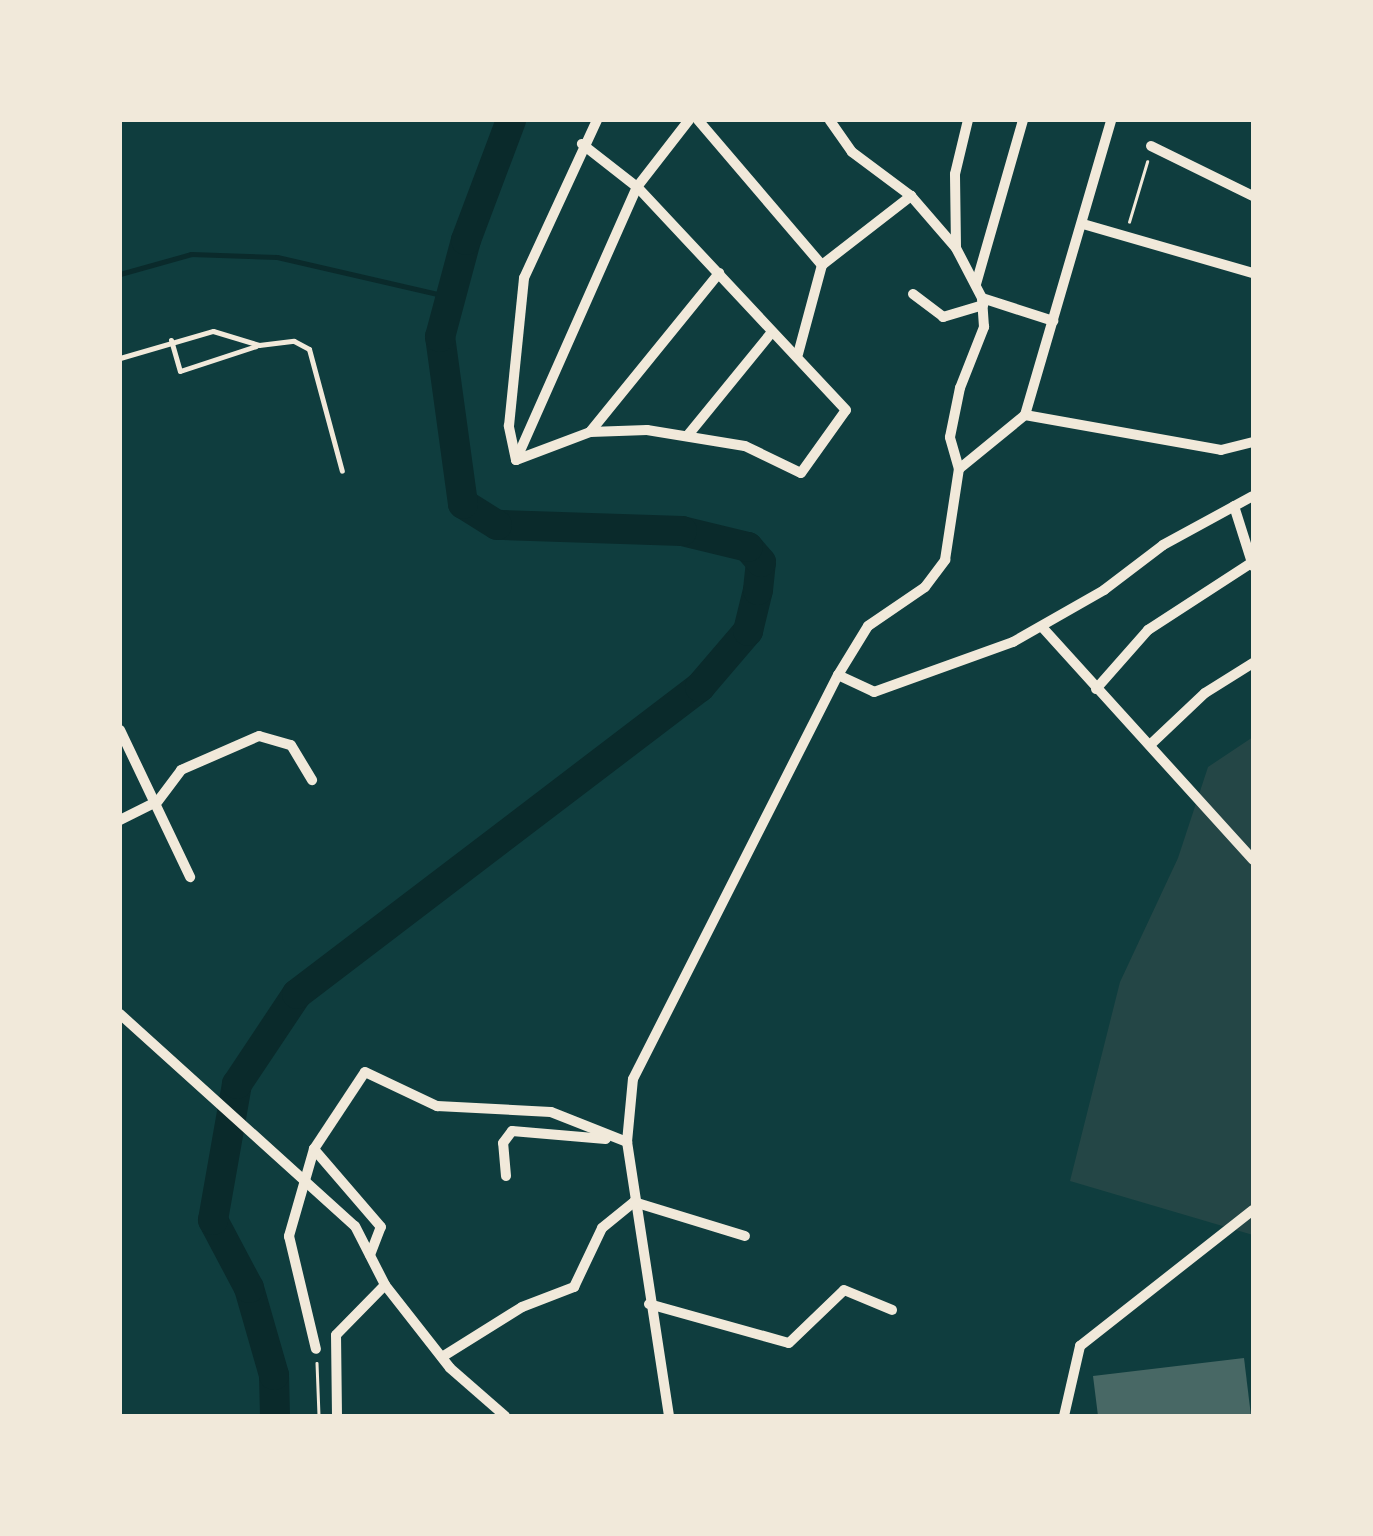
<!DOCTYPE html>
<html>
<head>
<meta charset="utf-8">
<style>
  body { margin:0 }
  #map { position:relative; width:1373px; height:1536px; overflow:hidden; background:#0f3d3e; font-family:"Space Grotesk",sans-serif }
  div>[style] { position:absolute }
  [style*='--x'] { left:calc(var(--x)*1px); top:calc(var(--y)*1px); width:calc(var(--w)*1px); rotate:calc(var(--a)*1deg) }
  .green>* { inset:0; background:#244646 }
  .stream>* { height:5px; margin:-2.5px; padding:0 2.5px; transform-origin:2.5px; border-radius:2.5px; background:#0a2a2b }
  .river>* { height:30px; margin:-15px; padding:0 15px; transform-origin:15px; border-radius:15px; background:#0a2a2b }
  .building>* { inset:0; background:#486865 }
  .path>* { height:2.5px; margin:-1.25px; padding:0 1.25px; transform-origin:1.25px; border-radius:1.25px; background:#f1e9da }
  .service>* { height:5px; margin:-2.5px; padding:0 2.5px; transform-origin:2.5px; border-radius:2.5px; background:#f1e9da }
  .minor>* { height:10px; margin:-5px; padding:0 5px; transform-origin:5px; border-radius:5px; background:#f1e9da }
  span { translate:-50% -50%; white-space:nowrap; text-align:center; line-height:1.15; -webkit-text-stroke:9px #f1e9da; paint-order:stroke }
  .frame { position:absolute; inset:0; border:122px solid #f1e9da; pointer-events:none }
</style>
</head>
<body>
<div id="map">
  <div class="green">
    <i style="clip-path:polygon(1253px 737px,1253px 1235px,1070px 1181px,1120px 982px,1178px 858px,1208px 767px)"></i>
  </div>
  <div class="stream">
    <i style="--x:120;--y:274;--w:74;--a:-15.7"></i>
    <i style="--x:191;--y:254;--w:86;--a:2"></i>
    <i style="--x:277;--y:257;--w:178;--a:13"></i>
  </div>
  <div class="river">
    <i style="--x:275;--y:1416;--w:41;--a:-91.4"></i>
    <i style="--x:274;--y:1375;--w:91;--a:-106"></i>
    <i style="--x:249;--y:1288;--w:77;--a:-117.9"></i>
    <i style="--x:213;--y:1220;--w:138;--a:-80"></i>
    <i style="--x:237;--y:1084;--w:108;--a:-56.3"></i>
    <i style="--x:297;--y:994;--w:507;--a:-37.3"></i>
    <i style="--x:700;--y:687;--w:74;--a:-49.4"></i>
    <i style="--x:748;--y:631;--w:42;--a:-76.3"></i>
    <i style="--x:758;--y:590;--w:28;--a:-84"></i>
    <i style="--x:761;--y:562;--w:20;--a:-131"></i>
    <i style="--x:748;--y:547;--w:68;--a:-166.4"></i>
    <i style="--x:682;--y:531;--w:185;--a:-178.1"></i>
    <i style="--x:497;--y:525;--w:40;--a:-148"></i>
    <i style="--x:463;--y:504;--w:169;--a:-97.8"></i>
    <i style="--x:440;--y:337;--w:100;--a:-75"></i>
    <i style="--x:466;--y:240;--w:128;--a:-69.4"></i>
  </div>
  <div class="building">
    <i style="clip-path:polygon(1244px 1358px,1251px 1416px,1098px 1416px,1093px 1376px)"></i>
  </div>
  <div class="path">
    <i style="--x:1129;--y:222;--w:63;--a:-73.3"></i>
    <i style="--x:317;--y:1363;--w:53;--a:87.8"></i>
  </div>
  <div class="service">
    <i style="--x:171;--y:340;--w:32;--a:74"></i>
    <i style="--x:180;--y:371;--w:80;--a:-18.2"></i>
    <i style="--x:120;--y:358;--w:97;--a:-16.2"></i>
    <i style="--x:213;--y:331;--w:48;--a:16.9"></i>
    <i style="--x:259;--y:345;--w:35;--a:-7"></i>
    <i style="--x:294;--y:341;--w:17;--a:28"></i>
    <i style="--x:309;--y:349;--w:126;--a:74.9"></i>
  </div>
  <div class="minor">
    <i style="--x:698;--y:120;--w:191;--a:49.5"></i>
    <i style="--x:1151;--y:146;--w:114;--a:26.1"></i>
    <i style="--x:1083;--y:224;--w:177;--a:16.1"></i>
    <i style="--x:956;--y:247;--w:73;--a:-90.8"></i>
    <i style="--x:955;--y:174;--w:56;--a:-76.5"></i>
    <i style="--x:976;--y:284;--w:171;--a:-74"></i>
    <i style="--x:913;--y:294;--w:38;--a:37"></i>
    <i style="--x:943;--y:317;--w:42;--a:-16.7"></i>
    <i style="--x:982;--y:298;--w:75;--a:17.9"></i>
    <i style="--x:798;--y:354;--w:92;--a:-74.9"></i>
    <i style="--x:822;--y:265;--w:113;--a:-37.8"></i>
    <i style="--x:1025;--y:415;--w:199;--a:10.1"></i>
    <i style="--x:1221;--y:450;--w:33;--a:-14"></i>
    <i style="--x:590;--y:432;--w:205;--a:-50.9"></i>
    <i style="--x:688;--y:435;--w:133;--a:-50.8"></i>
    <i style="--x:516;--y:460;--w:79;--a:-20.7"></i>
    <i style="--x:590;--y:432;--w:57;--a:-2"></i>
    <i style="--x:647;--y:430;--w:99;--a:9.3"></i>
    <i style="--x:745;--y:446;--w:62;--a:25.7"></i>
    <i style="--x:801;--y:473;--w:77;--a:-54.5"></i>
    <i style="--x:846;--y:410;--w:306;--a:-133.1"></i>
    <i style="--x:637;--y:187;--w:70;--a:-142"></i>
    <i style="--x:516;--y:460;--w:299;--a:-66.1"></i>
    <i style="--x:637;--y:187;--w:85;--a:-52.2"></i>
    <i style="--x:516;--y:460;--w:35;--a:-102"></i>
    <i style="--x:509;--y:426;--w:149;--a:-84.2"></i>
    <i style="--x:524;--y:278;--w:174;--a:-65.2"></i>
    <i style="--x:959;--y:469;--w:85;--a:-39.3"></i>
    <i style="--x:1025;--y:415;--w:307;--a:-73.7"></i>
    <i style="--x:1234;--y:506;--w:63;--a:72.4"></i>
    <i style="--x:1042;--y:627;--w:314;--a:47.8"></i>
    <i style="--x:838;--y:675;--w:40;--a:25"></i>
    <i style="--x:874;--y:692;--w:148;--a:-19.8"></i>
    <i style="--x:1013;--y:642;--w:105;--a:-29.7"></i>
    <i style="--x:1104;--y:590;--w:74;--a:-37.3"></i>
    <i style="--x:1163;--y:545;--w:102;--a:-28.6"></i>
    <i style="--x:1096;--y:689;--w:79;--a:-48.6"></i>
    <i style="--x:1148;--y:630;--w:123;--a:-33"></i>
    <i style="--x:120;--y:730;--w:163;--a:64.5"></i>
    <i style="--x:1151;--y:744;--w:74;--a:-43.4"></i>
    <i style="--x:1205;--y:693;--w:57;--a:-32"></i>
    <i style="--x:120;--y:820;--w:42;--a:-26.6"></i>
    <i style="--x:158;--y:801;--w:39;--a:-53"></i>
    <i style="--x:181;--y:770;--w:85;--a:-23.6"></i>
    <i style="--x:259;--y:736;--w:33;--a:16"></i>
    <i style="--x:291;--y:745;--w:41;--a:59"></i>
    <i style="--x:120;--y:1014;--w:316;--a:42.1"></i>
    <i style="--x:355;--y:1226;--w:66;--a:63"></i>
    <i style="--x:385;--y:1285;--w:105;--a:51.9"></i>
    <i style="--x:450;--y:1368;--w:73;--a:41.1"></i>
    <i style="--x:314;--y:1149;--w:91;--a:106"></i>
    <i style="--x:289;--y:1236;--w:116;--a:76.6"></i>
    <i style="--x:506;--y:1176;--w:33;--a:-95"></i>
    <i style="--x:503;--y:1143;--w:15;--a:-53"></i>
    <i style="--x:512;--y:1131;--w:94;--a:4.9"></i>
    <i style="--x:370;--y:1255;--w:30;--a:-69"></i>
    <i style="--x:381;--y:1227;--w:103;--a:-130.7"></i>
    <i style="--x:314;--y:1149;--w:92;--a:-56.5"></i>
    <i style="--x:365;--y:1072;--w:80;--a:25.3"></i>
    <i style="--x:437;--y:1106;--w:114;--a:3"></i>
    <i style="--x:551;--y:1112;--w:82;--a:21.5"></i>
    <i style="--x:649;--y:1304;--w:145;--a:15.6"></i>
    <i style="--x:789;--y:1343;--w:76;--a:-43.9"></i>
    <i style="--x:844;--y:1290;--w:52;--a:22.6"></i>
    <i style="--x:442;--y:1357;--w:94;--a:-32"></i>
    <i style="--x:522;--y:1307;--w:56;--a:-21"></i>
    <i style="--x:574;--y:1287;--w:65;--a:-64.6"></i>
    <i style="--x:602;--y:1228;--w:41;--a:-39.1"></i>
    <i style="--x:634;--y:1202;--w:116;--a:17"></i>
    <i style="--x:337;--y:1416;--w:81;--a:-90.7"></i>
    <i style="--x:336;--y:1335;--w:70;--a:-45.6"></i>
    <i style="--x:669;--y:1416;--w:277;--a:-98.7"></i>
    <i style="--x:627;--y:1142;--w:63;--a:-84.6"></i>
    <i style="--x:633;--y:1079;--w:453;--a:-63.1"></i>
    <i style="--x:838;--y:675;--w:57;--a:-58.5"></i>
    <i style="--x:868;--y:626;--w:69;--a:-34.4"></i>
    <i style="--x:925;--y:587;--w:34;--a:-53"></i>
    <i style="--x:945;--y:560;--w:92;--a:-81.3"></i>
    <i style="--x:959;--y:469;--w:33;--a:-106"></i>
    <i style="--x:950;--y:437;--w:50;--a:-78.5"></i>
    <i style="--x:960;--y:388;--w:66;--a:-68.5"></i>
    <i style="--x:984;--y:327;--w:29;--a:-94"></i>
    <i style="--x:982;--y:298;--w:56;--a:-117.5"></i>
    <i style="--x:956;--y:248;--w:69;--a:-130.9"></i>
    <i style="--x:911;--y:196;--w:74;--a:-143.3"></i>
    <i style="--x:852;--y:152;--w:39;--a:-125"></i>
    <i style="--x:1064;--y:1416;--w:72;--a:-77.1"></i>
    <i style="--x:1080;--y:1346;--w:220;--a:-38.2"></i>
  </div>
  <div class="frame"></div>
</div>
</body>
</html>
